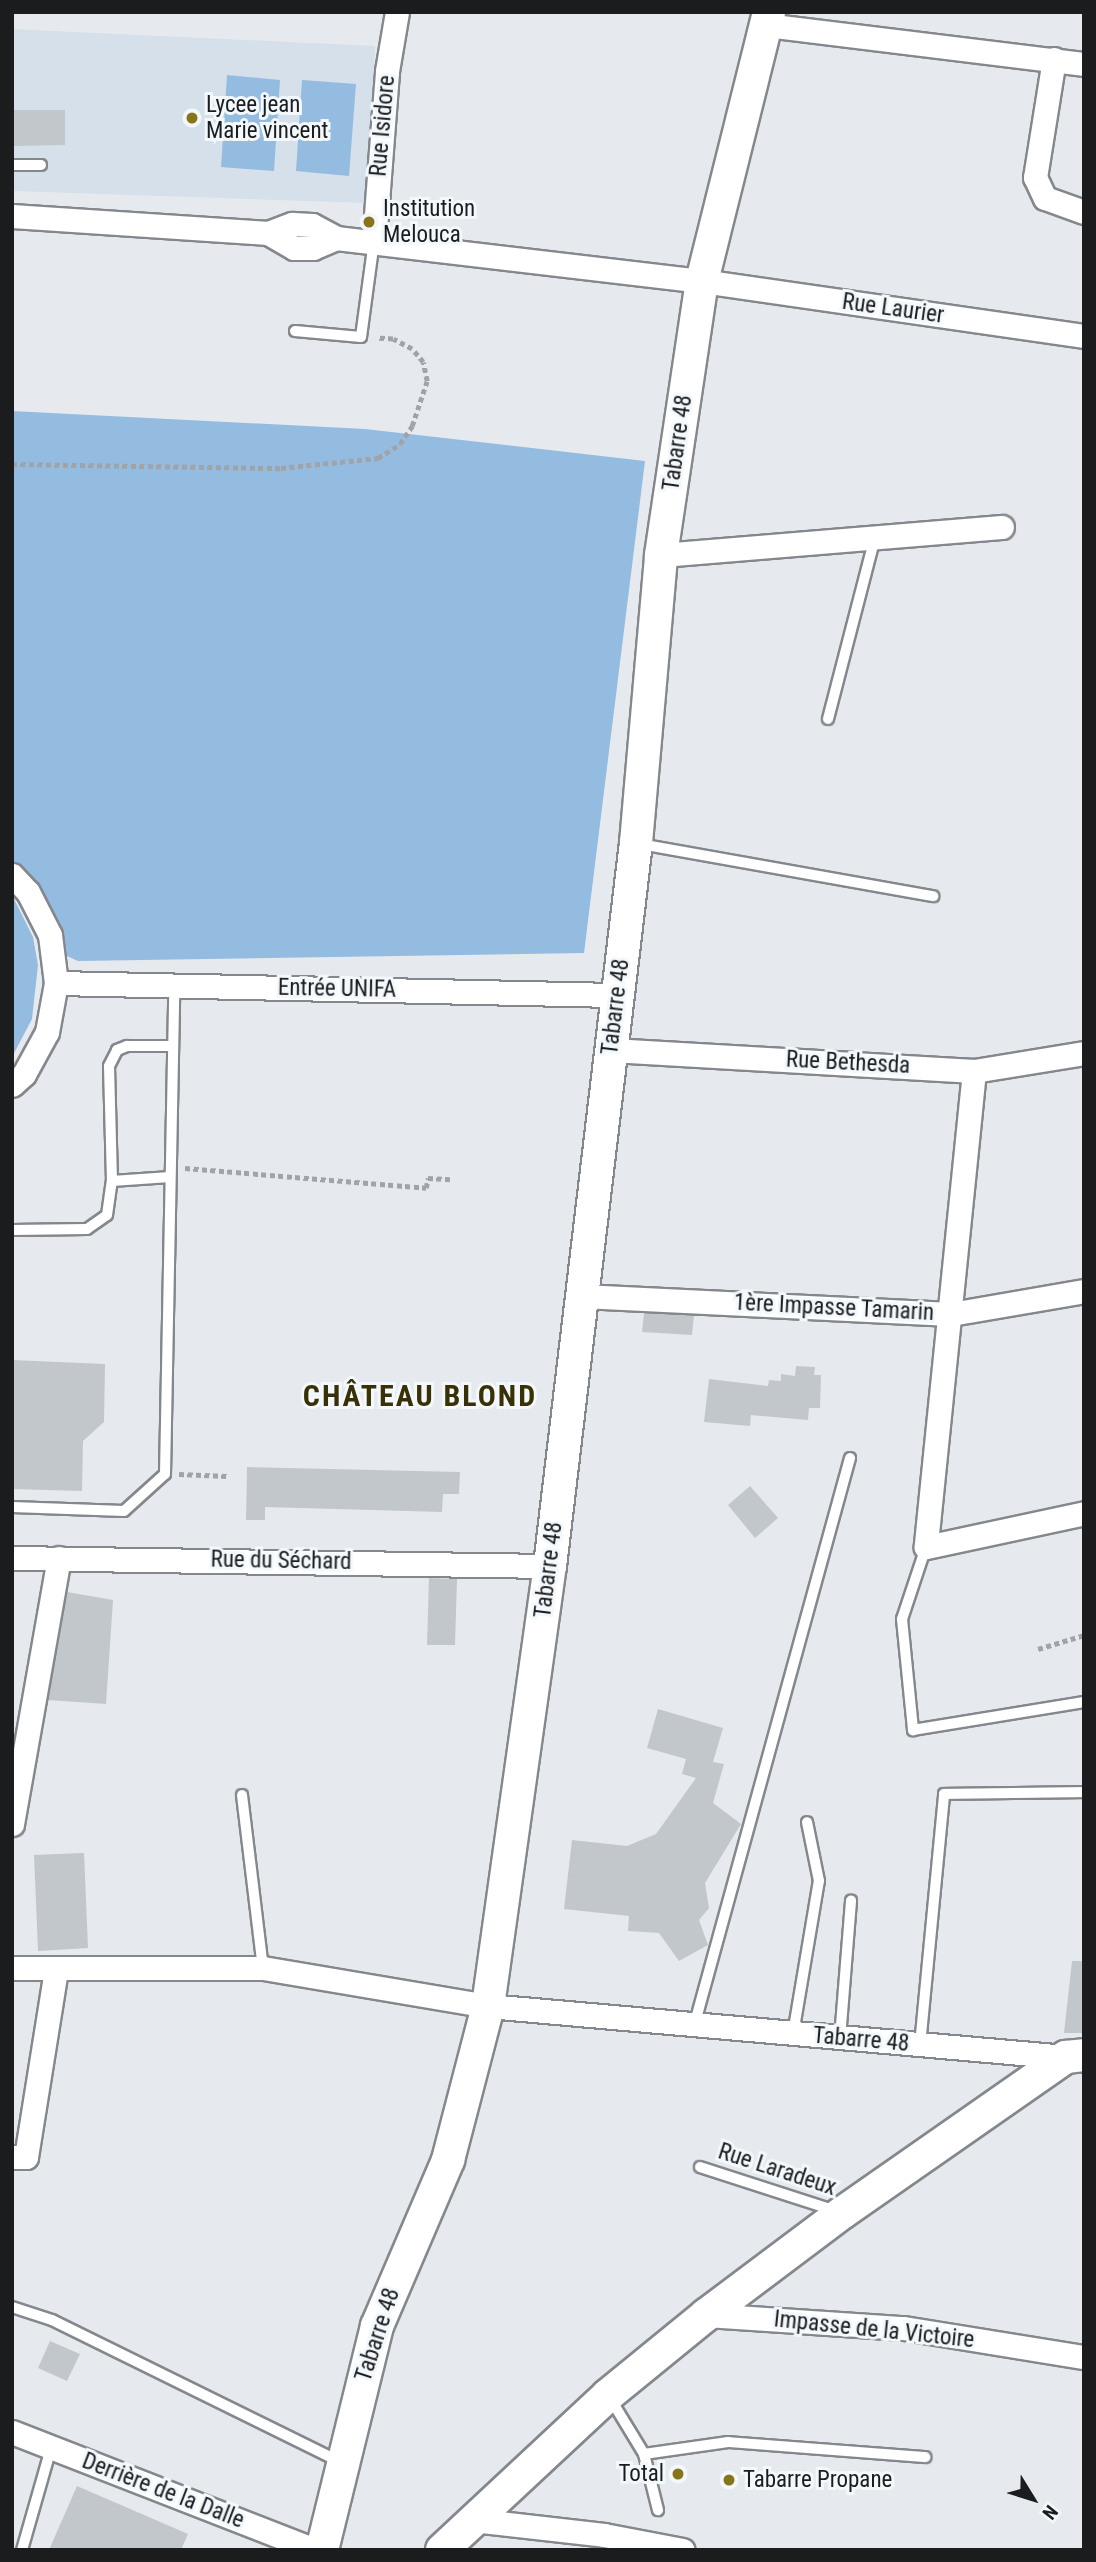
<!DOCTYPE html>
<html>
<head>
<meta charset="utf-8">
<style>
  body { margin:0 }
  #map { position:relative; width:1096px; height:2562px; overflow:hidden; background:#e6eaef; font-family:"Roboto Condensed",sans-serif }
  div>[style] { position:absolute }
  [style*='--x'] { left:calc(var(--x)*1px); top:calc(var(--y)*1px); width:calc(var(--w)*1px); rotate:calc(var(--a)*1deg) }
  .built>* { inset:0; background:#d6e0ea }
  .green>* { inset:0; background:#94bce1 }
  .building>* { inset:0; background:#c2c7cb }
  .path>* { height:4.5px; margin-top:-2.25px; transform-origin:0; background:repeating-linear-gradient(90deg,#a0a3a7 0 5px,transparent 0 8.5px) }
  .roads { filter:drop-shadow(2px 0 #84888d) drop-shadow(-2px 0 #84888d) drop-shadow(0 2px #84888d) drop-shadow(0 -2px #84888d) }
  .lane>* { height:10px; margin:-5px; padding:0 5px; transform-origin:5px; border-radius:5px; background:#fff }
  .street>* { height:23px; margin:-11.5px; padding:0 11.5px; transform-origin:11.5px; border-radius:11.5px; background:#fff }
  .secondary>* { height:32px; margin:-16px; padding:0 16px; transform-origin:16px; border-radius:16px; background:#fff }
  .dots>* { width:19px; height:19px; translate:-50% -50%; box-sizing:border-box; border:4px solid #f3f8fc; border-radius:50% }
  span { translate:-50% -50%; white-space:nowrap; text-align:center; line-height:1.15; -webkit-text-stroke:6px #f3f8fc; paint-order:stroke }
  .poi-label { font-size:23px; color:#1a1c1d }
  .left { translate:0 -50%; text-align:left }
  .right { translate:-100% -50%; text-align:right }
  .street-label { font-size:23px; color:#1a1c1d }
  .district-label { font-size:30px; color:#393005; font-weight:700; letter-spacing:2px }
  .frame { position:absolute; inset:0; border:14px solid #1a1c1d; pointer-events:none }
  .north { position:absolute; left:998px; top:2464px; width:70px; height:70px; -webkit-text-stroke:5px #f3f8fc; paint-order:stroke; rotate:128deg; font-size:19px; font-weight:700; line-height:28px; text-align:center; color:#1a1c1d }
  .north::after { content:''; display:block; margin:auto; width:24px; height:32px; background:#1a1c1d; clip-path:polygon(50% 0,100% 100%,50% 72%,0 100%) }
</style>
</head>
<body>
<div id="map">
  <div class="built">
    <i style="clip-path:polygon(12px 29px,375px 46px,366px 203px,12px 191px)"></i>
  </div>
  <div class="green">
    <i style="clip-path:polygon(227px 75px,280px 80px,274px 171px,221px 167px)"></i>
    <i style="clip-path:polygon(302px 80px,356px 84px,349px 176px,296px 171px)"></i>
    <i style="clip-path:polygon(12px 411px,365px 429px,645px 461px,584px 953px,78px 961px,60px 953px,12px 869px)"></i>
    <i style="clip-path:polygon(12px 895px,33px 937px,38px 965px,32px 1019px,12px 1057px)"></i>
  </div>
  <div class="building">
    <i style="clip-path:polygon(12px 110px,65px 110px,65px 145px,12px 146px)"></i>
    <i style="clip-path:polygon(644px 1313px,694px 1315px,692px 1335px,642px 1332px)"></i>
    <i style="clip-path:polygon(12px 1360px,105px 1364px,104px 1422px,83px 1441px,82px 1491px,12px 1489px)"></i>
    <i style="clip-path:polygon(796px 1366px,815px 1367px,814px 1375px,821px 1375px,820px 1408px,809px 1408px,808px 1420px,751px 1415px,750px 1426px,704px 1422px,709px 1379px,768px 1386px,769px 1380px,781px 1381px,781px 1374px,795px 1376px)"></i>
    <i style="clip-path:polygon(247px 1467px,460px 1472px,459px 1494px,443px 1494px,442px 1512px,265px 1507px,265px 1520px,246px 1520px)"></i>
    <i style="clip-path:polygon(750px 1486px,778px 1518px,755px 1538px,728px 1505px)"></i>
    <i style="clip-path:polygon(429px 1578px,457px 1579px,455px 1645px,427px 1645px)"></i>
    <i style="clip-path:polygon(67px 1592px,113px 1600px,106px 1704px,48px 1700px)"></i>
    <i style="clip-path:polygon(658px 1709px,723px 1728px,713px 1762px,724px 1764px,713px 1803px,741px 1824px,705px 1883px,709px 1908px,699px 1920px,708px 1945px,679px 1961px,659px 1933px,628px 1931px,629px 1916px,564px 1909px,572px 1840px,627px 1846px,656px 1834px,696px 1778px,682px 1774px,686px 1759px,647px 1748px)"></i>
    <i style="clip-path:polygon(84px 1853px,88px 1948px,38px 1951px,34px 1855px)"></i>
    <i style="clip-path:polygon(1072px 1961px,1084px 1961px,1084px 2033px,1064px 2033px)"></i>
    <i style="clip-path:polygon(50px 2341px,80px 2354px,67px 2381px,38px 2368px)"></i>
    <i style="clip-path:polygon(77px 2486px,188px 2534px,181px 2550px,49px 2550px)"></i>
  </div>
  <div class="path">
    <i style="--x:12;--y:464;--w:269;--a:0.9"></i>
    <i style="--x:281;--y:468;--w:98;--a:-5.9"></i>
    <i style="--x:378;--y:458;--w:26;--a:-32"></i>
    <i style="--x:400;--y:444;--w:22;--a:-56"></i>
    <i style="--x:412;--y:426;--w:47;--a:-71.6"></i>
    <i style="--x:427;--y:381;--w:19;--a:-102"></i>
    <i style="--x:423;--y:362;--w:17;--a:-130"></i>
    <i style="--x:412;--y:349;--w:21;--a:-152"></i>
    <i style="--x:393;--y:339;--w:17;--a:-177"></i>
    <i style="--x:185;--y:1168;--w:242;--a:4.7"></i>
    <i style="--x:426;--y:1188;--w:10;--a:-79"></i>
    <i style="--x:428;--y:1178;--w:22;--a:3"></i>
    <i style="--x:179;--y:1474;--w:48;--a:2.4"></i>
    <i style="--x:1038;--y:1649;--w:48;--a:-16.9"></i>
  </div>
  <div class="roads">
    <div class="lane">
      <i style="--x:12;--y:165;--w:29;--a:0"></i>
      <i style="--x:295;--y:331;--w:66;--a:5.2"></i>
      <i style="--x:361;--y:337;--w:97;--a:-82.3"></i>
      <i style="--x:828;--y:719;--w:188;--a:-75.5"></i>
      <i style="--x:640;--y:844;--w:298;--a:10.1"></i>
      <i style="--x:112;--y:1181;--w:58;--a:-3.9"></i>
      <i style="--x:12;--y:1230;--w:75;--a:-0.8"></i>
      <i style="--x:87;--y:1229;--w:24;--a:-35"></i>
      <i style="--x:107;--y:1215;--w:34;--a:-82"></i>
      <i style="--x:112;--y:1181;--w:115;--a:-91.5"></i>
      <i style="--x:109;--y:1066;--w:18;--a:-63"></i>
      <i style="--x:117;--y:1050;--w:11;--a:-22"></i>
      <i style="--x:127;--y:1046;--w:45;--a:0"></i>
      <i style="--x:12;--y:1507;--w:112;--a:2"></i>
      <i style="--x:124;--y:1511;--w:55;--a:-42.1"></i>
      <i style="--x:165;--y:1474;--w:488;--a:-88.9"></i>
      <i style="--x:926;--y:1547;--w:76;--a:108.4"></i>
      <i style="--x:902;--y:1619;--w:112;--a:84.3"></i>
      <i style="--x:913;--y:1730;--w:173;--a:-9.3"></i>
      <i style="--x:242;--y:1795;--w:174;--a:83.1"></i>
      <i style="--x:694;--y:2026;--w:589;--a:-74.64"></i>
      <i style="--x:793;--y:2034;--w:155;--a:-80.4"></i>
      <i style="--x:819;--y:1881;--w:60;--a:-101.5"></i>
      <i style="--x:840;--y:2038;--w:138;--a:-85.4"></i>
      <i style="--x:920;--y:2045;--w:252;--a:-84.5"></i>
      <i style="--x:944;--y:1794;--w:140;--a:-0.8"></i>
      <i style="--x:700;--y:2167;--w:143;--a:17.9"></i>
      <i style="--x:12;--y:2307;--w:42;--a:18"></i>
      <i style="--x:52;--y:2320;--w:322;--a:26.2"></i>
      <i style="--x:610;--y:2398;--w:66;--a:58.7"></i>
      <i style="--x:644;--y:2454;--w:58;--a:76"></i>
      <i style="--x:644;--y:2454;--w:85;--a:-8.1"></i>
      <i style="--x:728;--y:2442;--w:198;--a:4.4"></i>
      <i style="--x:22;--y:2550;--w:106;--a:-74.1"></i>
    </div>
    <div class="street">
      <i style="--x:766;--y:25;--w:320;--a:7"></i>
      <i style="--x:1054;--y:59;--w:120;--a:99.1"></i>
      <i style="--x:1035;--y:177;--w:23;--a:65"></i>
      <i style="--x:1045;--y:198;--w:41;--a:19.7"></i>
      <i style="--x:12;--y:216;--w:257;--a:3.8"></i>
      <i style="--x:268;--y:233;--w:26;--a:-21"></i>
      <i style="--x:292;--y:224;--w:20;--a:3"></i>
      <i style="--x:312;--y:225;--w:27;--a:28"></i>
      <i style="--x:336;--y:238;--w:369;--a:6.7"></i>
      <i style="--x:702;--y:281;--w:386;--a:8.2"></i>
      <i style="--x:268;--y:233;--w:30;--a:30"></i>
      <i style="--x:294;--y:248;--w:19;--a:0"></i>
      <i style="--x:313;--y:248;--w:25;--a:-23"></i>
      <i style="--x:374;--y:241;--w:170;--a:-85.6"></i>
      <i style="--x:387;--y:71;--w:60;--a:-80.4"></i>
      <i style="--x:661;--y:555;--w:342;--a:-4.7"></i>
      <i style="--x:12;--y:875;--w:23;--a:47"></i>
      <i style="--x:28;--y:892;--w:48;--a:62.9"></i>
      <i style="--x:50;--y:935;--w:48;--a:82.9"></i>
      <i style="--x:56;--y:983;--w:50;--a:100.4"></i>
      <i style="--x:47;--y:1032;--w:48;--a:118.7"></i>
      <i style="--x:24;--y:1074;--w:16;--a:137"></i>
      <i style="--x:56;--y:983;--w:561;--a:1.23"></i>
      <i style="--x:611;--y:1050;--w:364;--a:3.3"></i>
      <i style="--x:974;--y:1071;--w:111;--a:-9.3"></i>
      <i style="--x:974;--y:1071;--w:478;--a:95.8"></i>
      <i style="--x:926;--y:1547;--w:162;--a:-12.1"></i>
      <i style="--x:582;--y:1296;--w:369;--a:2.8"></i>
      <i style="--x:951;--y:1314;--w:135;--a:-9.8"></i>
      <i style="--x:12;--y:1558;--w:538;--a:0.85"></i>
      <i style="--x:12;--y:1824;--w:270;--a:-80"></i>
      <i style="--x:12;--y:1968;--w:251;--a:0"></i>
      <i style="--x:263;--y:1968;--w:228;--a:9.6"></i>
      <i style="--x:488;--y:2006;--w:580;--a:5.04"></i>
      <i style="--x:12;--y:2157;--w:14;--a:0"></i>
      <i style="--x:26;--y:2157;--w:190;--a:-80.9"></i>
      <i style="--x:706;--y:2315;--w:198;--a:3.8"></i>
      <i style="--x:904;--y:2328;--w:182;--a:9.2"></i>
      <i style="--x:12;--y:2432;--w:325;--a:21.3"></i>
      <i style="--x:473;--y:2520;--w:132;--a:6.5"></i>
      <i style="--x:604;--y:2535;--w:80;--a:10.8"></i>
    </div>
    <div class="secondary">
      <i style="--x:322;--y:2550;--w:231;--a:-76.2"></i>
      <i style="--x:377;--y:2326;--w:181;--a:-66.8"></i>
      <i style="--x:448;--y:2160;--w:159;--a:-75.4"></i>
      <i style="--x:488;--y:2006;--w:444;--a:-82"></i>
      <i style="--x:550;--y:1566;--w:728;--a:-83.22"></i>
      <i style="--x:636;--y:843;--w:289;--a:-85"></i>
      <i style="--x:661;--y:555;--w:277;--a:-81.5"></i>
      <i style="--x:702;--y:281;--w:277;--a:-76"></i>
      <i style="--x:442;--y:2550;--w:227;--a:-43"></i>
      <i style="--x:608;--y:2395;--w:127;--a:-39.2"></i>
      <i style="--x:706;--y:2315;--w:170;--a:-36.9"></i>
      <i style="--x:842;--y:2213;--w:273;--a:-34.9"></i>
      <i style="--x:1066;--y:2057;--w:18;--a:-6"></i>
    </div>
  </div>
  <div class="dots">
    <i style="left:192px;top:118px;background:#877519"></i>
    <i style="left:369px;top:222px;background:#877519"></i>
    <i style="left:678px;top:2474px;background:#877519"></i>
    <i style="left:729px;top:2480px;background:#877519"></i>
  </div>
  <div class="poi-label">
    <span class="left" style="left:206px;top:118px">Lycee jean<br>Marie vincent</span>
    <span class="left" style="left:383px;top:222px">Institution<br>Melouca</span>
    <span class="right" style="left:664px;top:2474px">Total</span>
    <span class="left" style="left:743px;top:2480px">Tabarre Propane</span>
  </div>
  <div class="street-label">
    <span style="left:383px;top:126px;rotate:-85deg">Rue Isidore</span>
    <span style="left:893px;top:309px;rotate:8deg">Rue Laurier</span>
    <span style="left:678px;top:443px;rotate:-82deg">Tabarre 48</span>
    <span style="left:337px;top:989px;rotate:1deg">Entrée UNIFA</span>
    <span style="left:616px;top:1007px;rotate:-83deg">Tabarre 48</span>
    <span style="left:848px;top:1063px;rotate:3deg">Rue Bethesda</span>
    <span style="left:834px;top:1308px;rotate:3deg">1ère Impasse Tamarin</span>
    <span style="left:281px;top:1561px;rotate:1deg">Rue du Séchard</span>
    <span style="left:549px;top:1570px;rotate:-83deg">Tabarre 48</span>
    <span style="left:861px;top:2040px;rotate:5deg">Tabarre 48</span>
    <span style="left:777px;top:2170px;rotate:18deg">Rue Laradeux</span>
    <span style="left:874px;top:2330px;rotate:6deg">Impasse de la Victoire</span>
    <span style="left:378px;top:2335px;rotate:-72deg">Tabarre 48</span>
    <span style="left:163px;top:2491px;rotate:21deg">Derrière de la Dalle</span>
  </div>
  <div class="district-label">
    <span style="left:420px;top:1396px">CHÂTEAU BLOND</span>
  </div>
  <div class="frame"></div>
  <div class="north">N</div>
</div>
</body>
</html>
